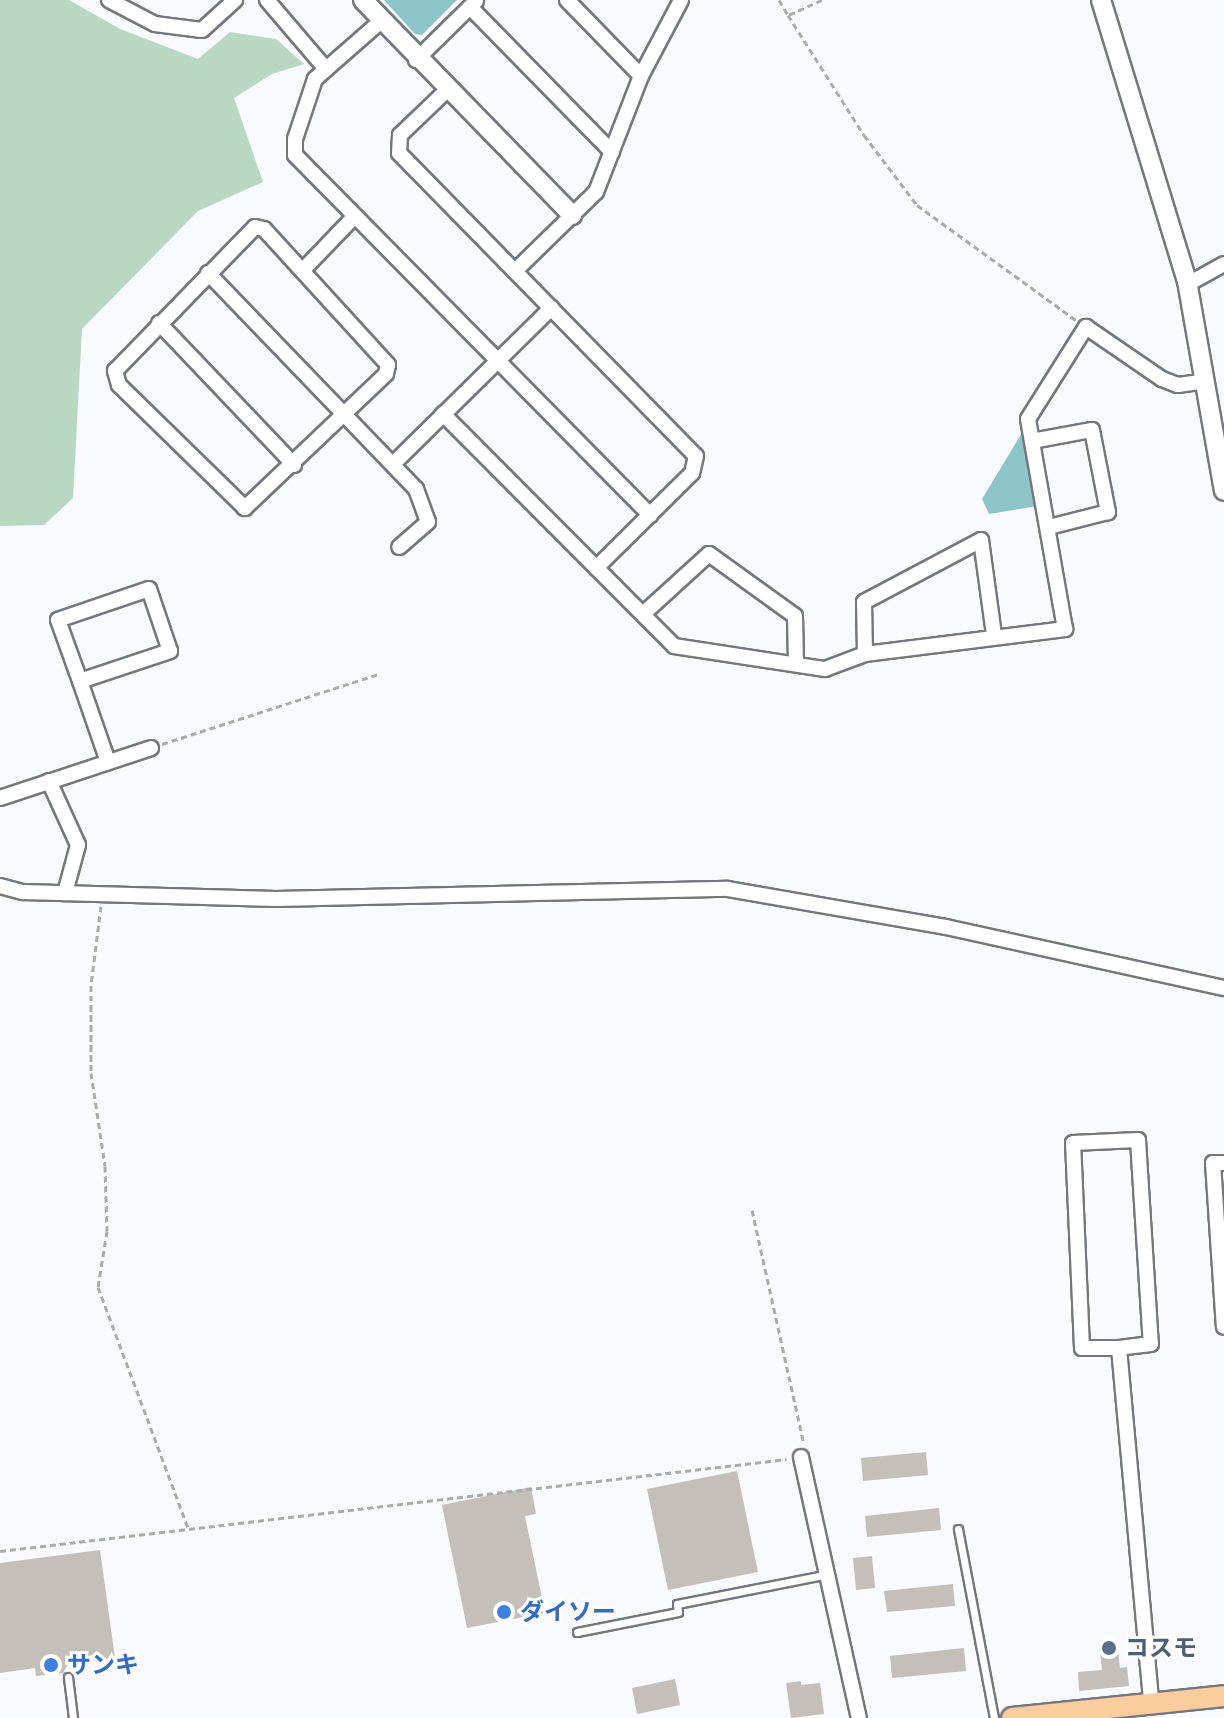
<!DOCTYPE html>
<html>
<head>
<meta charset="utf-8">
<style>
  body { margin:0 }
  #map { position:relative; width:1224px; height:1718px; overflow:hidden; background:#f8faff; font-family:"DM Sans","Noto Sans JP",sans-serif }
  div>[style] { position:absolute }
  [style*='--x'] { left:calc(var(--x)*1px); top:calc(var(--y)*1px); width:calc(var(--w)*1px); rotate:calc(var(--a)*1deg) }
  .green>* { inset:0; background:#b9d8c3 }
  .water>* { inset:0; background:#8dc4ca }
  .building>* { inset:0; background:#c4bfb8 }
  .path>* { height:3px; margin-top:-1.5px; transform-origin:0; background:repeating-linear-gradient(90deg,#aaabb0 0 6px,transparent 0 10px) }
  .roads { filter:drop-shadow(2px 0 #74777e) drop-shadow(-2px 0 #74777e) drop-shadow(0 2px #74777e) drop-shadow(0 -2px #74777e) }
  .lane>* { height:7px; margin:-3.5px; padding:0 3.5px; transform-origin:3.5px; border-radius:3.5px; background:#fff }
  .street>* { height:14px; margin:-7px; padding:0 7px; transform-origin:7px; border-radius:7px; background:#fff }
  .secondary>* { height:18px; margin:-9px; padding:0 9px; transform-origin:9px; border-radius:9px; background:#fff }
  .primary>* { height:20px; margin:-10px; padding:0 10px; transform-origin:10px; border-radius:10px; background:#fbcd9e }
  .dots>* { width:22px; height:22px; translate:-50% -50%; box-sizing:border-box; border:4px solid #fff; border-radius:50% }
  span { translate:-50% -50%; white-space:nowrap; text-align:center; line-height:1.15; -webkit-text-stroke:6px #fff; paint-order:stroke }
  .shop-label { font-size:24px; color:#366cbe; font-weight:700 }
  .left { translate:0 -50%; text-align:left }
  .service-label { font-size:24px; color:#4e5e75; font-weight:700 }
</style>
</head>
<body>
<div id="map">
  <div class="green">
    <i style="clip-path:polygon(0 0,69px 0,120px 29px,198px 59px,230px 32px,276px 39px,304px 64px,272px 74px,234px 98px,263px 182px,198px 211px,82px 329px,73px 498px,44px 525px,0 526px)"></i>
  </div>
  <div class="water">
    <i style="clip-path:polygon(384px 0,457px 0,422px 35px,415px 34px)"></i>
    <i style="clip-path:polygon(1025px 428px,1038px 506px,989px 514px,982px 499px)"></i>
  </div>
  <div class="building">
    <i style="clip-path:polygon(926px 1452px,928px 1475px,863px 1481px,861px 1458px)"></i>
    <i style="clip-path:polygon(737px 1471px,758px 1572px,668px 1590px,647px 1489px)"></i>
    <i style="clip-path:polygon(531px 1487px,536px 1514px,525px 1516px,545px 1613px,467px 1628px,442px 1505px)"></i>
    <i style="clip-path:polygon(939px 1508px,941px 1530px,867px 1537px,865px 1516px)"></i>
    <i style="clip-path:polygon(100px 1550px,115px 1658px,68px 1664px,63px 1673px,36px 1676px,35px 1668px,0 1673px,0 1563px)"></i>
    <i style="clip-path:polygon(872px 1556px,875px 1588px,856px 1590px,853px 1558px)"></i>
    <i style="clip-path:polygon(953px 1584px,955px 1606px,887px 1612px,884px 1591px)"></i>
    <i style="clip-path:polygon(1117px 1641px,1120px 1668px,1127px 1667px,1129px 1686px,1079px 1691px,1078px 1672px,1102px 1670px,1099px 1643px)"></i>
    <i style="clip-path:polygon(964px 1648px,966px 1671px,892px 1678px,890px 1656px)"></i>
    <i style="clip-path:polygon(675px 1679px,680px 1705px,637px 1714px,632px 1688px)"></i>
    <i style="clip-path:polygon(801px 1681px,801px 1685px,820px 1683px,824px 1714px,791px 1718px,786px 1683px)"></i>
  </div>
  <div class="path">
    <i style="--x:779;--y:0;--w:17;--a:59"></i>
    <i style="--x:822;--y:0;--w:37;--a:156"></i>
    <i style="--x:788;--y:15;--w:142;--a:57.7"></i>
    <i style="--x:864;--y:135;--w:88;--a:52.9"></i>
    <i style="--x:917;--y:205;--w:196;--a:35.9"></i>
    <i style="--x:162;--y:744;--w:228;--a:-17.9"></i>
    <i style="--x:101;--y:906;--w:80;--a:97.2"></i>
    <i style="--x:91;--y:985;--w:88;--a:90"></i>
    <i style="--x:91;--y:1073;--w:94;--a:81.4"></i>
    <i style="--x:105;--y:1166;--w:65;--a:88.2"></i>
    <i style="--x:107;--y:1231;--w:57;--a:99.1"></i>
    <i style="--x:98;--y:1287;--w:257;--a:69.5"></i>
    <i style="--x:752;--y:1210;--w:240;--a:77.5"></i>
    <i style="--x:0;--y:1551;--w:792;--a:-6.67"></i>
  </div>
  <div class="roads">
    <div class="lane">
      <i style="--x:958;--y:1529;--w:192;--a:79.2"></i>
      <i style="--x:577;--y:1632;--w:103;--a:-11.2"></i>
      <i style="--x:678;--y:1612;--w:8;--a:-97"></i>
      <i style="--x:677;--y:1604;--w:154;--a:-11.2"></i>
      <i style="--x:68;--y:1677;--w:41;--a:83"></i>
    </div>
    <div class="street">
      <i style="--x:109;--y:0;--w:52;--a:27.6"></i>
      <i style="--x:155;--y:24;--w:47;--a:7.3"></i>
      <i style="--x:202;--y:30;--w:45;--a:-42.3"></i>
      <i style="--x:267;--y:0;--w:91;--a:49.5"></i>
      <i style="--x:567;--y:0;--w:106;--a:45.8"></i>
      <i style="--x:470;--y:7;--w:203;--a:45.6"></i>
      <i style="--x:381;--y:21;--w:88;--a:138.7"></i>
      <i style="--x:315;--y:79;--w:63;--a:108.4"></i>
      <i style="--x:295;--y:139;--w:16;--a:90"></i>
      <i style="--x:295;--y:155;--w:506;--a:45.4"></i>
      <i style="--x:416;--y:60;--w:84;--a:-44.5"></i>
      <i style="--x:447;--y:90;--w:65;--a:136.2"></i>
      <i style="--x:400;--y:135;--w:18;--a:93"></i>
      <i style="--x:399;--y:153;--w:424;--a:45.6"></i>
      <i style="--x:696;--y:456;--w:17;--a:103"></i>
      <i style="--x:692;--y:473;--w:135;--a:135.3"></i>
      <i style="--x:255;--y:227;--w:9;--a:13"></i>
      <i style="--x:264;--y:229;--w:184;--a:47.6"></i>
      <i style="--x:388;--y:365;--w:9;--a:103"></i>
      <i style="--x:386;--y:374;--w:195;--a:136.5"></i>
      <i style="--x:245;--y:508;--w:176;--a:-135.7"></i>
      <i style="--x:119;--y:385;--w:15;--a:-106"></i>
      <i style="--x:115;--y:371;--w:201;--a:-45.8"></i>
      <i style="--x:303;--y:270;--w:75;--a:-46.1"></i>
      <i style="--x:515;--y:271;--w:113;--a:-44.3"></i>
      <i style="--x:596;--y:192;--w:124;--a:-68.8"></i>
      <i style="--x:641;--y:76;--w:86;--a:-62.2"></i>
      <i style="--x:208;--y:273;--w:300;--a:46.1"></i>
      <i style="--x:416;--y:489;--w:35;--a:70"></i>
      <i style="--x:428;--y:522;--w:38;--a:139"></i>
      <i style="--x:1188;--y:284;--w:41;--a:-29.1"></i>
      <i style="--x:159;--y:323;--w:196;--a:46.4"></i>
      <i style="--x:443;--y:414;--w:327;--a:45.1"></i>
      <i style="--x:674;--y:646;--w:153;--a:8.7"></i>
      <i style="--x:825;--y:669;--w:43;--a:-20.6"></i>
      <i style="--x:865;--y:654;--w:202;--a:-7.1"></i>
      <i style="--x:1065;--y:629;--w:213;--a:-100"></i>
      <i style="--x:1028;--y:419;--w:109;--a:-57.8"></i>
      <i style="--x:1086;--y:327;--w:92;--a:34.4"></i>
      <i style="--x:1162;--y:379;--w:17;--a:21"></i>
      <i style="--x:1178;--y:385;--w:28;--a:-8"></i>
      <i style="--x:1032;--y:441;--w:61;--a:-10.4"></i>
      <i style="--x:1092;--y:430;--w:84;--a:79"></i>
      <i style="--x:1108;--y:512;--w:61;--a:165.7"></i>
      <i style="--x:394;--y:463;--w:221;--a:-44.6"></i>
      <i style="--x:643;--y:614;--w:89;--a:-42.3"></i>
      <i style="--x:709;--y:554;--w:106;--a:35.8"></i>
      <i style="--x:795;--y:616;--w:48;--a:88.8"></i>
      <i style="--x:865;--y:654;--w:52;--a:-91.1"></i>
      <i style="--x:864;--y:602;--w:132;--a:-27.9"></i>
      <i style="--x:981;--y:540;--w:96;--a:82.2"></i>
      <i style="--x:80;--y:681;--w:95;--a:-18.4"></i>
      <i style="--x:170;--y:651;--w:65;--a:-108.7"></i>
      <i style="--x:149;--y:589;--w:96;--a:161.2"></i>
      <i style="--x:58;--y:620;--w:65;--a:70.2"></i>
      <i style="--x:80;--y:681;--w:86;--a:70.9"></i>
      <i style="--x:49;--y:781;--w:70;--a:65.6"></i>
      <i style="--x:78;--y:845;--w:50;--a:105.2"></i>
      <i style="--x:0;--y:798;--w:159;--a:-18.3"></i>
      <i style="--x:0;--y:886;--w:24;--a:15"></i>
      <i style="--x:23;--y:892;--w:253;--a:1.6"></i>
      <i style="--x:276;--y:899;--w:452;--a:-1.3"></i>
      <i style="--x:728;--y:889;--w:221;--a:9.9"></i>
      <i style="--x:946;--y:927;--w:285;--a:12.4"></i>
      <i style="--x:1224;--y:1163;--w:11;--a:180"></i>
      <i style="--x:1213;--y:1163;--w:164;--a:86.2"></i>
      <i style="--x:1119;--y:1348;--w:37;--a:180"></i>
      <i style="--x:1082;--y:1348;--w:205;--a:-92.5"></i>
      <i style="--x:1073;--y:1143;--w:65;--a:-2.6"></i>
      <i style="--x:1138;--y:1140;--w:204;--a:86.4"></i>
      <i style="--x:1151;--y:1344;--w:32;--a:173"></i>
      <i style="--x:1119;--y:1348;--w:356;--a:84.8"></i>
      <i style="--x:801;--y:1457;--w:267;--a:77.5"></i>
    </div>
    <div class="secondary">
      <i style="--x:363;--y:0;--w:300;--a:45.8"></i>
      <i style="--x:1101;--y:0;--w:294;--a:73"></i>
      <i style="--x:1187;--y:281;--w:213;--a:80"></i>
    </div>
    <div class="primary">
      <i style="--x:1012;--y:1718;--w:213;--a:-5.9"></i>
    </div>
  </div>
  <div class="dots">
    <i style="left:504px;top:1612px;background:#3f7fe0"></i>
    <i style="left:1109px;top:1648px;background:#5c6f8a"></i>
    <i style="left:51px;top:1665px;background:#3f7fe0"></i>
  </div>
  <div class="shop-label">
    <span class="left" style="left:520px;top:1612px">ダイソー</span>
    <span class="left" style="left:67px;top:1665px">サンキ</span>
  </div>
  <div class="service-label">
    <span class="left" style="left:1125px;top:1648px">コスモ</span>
  </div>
</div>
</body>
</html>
